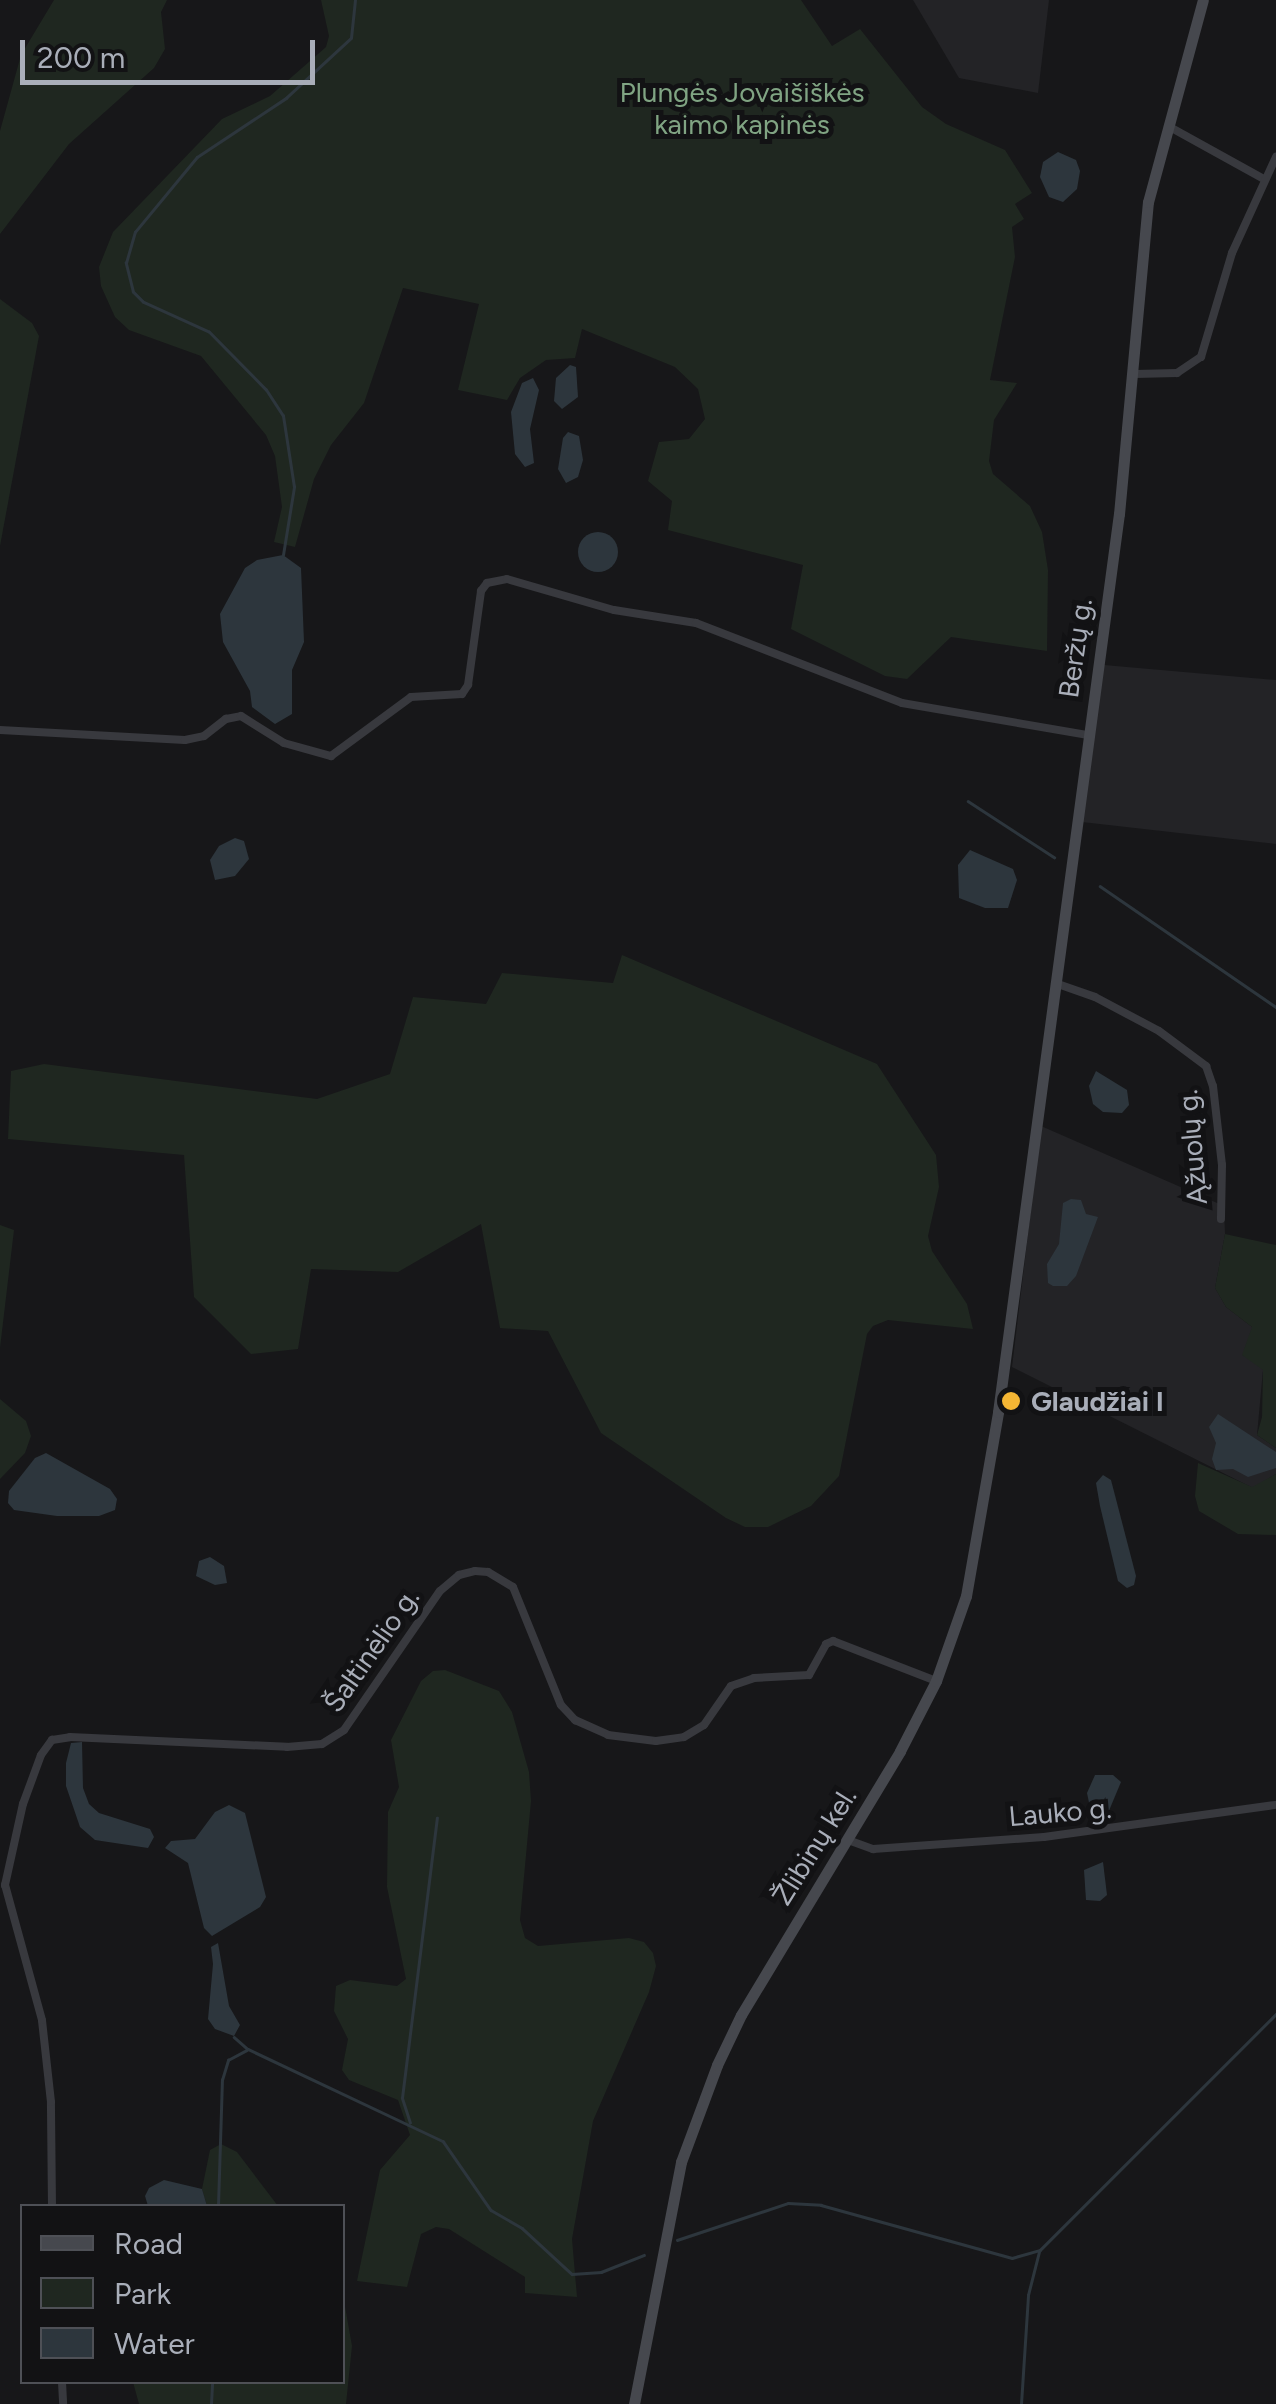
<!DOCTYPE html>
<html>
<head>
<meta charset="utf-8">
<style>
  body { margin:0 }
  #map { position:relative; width:1276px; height:2404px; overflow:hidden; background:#171719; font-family:Figtree,sans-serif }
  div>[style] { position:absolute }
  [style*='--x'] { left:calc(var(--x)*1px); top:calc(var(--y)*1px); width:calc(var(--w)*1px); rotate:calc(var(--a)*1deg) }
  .built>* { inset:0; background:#232326 }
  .green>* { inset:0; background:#1f2720 }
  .water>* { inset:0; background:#2d363d }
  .round { border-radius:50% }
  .stream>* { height:2.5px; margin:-1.25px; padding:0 1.25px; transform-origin:1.25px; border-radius:1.25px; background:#2d363d }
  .street>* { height:8px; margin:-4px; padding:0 4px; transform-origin:4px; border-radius:4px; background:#38393e }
  .secondary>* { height:11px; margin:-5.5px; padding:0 5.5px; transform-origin:5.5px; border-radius:5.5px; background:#46484e }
  .dots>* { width:28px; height:28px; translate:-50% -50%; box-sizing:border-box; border:5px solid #121214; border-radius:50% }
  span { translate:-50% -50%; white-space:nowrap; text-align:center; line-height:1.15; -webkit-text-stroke:10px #121214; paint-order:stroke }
  .park-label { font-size:28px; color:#80a483 }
  .street-label { font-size:28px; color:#a9aeb9 }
  .poi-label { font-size:28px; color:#a9aeb9; font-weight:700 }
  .left { translate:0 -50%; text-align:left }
  .legend { position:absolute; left:20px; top:2204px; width:325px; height:180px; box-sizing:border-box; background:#121214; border:2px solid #4e5056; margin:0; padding:12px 18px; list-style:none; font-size:30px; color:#a9aeb9 }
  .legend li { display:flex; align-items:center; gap:20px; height:50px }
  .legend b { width:50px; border:2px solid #4e5056 }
  .scale { position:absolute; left:20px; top:40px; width:295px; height:45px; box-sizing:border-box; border:5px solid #a9aeb9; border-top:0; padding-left:12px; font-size:30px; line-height:35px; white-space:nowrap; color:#a9aeb9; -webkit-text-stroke:8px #121214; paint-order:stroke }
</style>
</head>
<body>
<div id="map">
  <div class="built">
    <i style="clip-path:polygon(913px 0,1049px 0,1038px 93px,959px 78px)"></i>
    <i style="clip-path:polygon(1104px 665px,1276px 680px,1276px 844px,1082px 822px)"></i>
    <i style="clip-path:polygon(1041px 1126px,1224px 1206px,1225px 1234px,1215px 1288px,1226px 1307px,1252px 1327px,1263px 1370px,1257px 1435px,1276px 1448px,1276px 1474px,1253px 1488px,1012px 1367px)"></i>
  </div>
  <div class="green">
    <i style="clip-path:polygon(54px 0,167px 0,161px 12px,165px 49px,154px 68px,69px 144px,0 234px,0 131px,21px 55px)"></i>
    <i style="clip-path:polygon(321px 0,801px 0,832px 46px,860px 29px,922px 107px,946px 124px,1005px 150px,1032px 193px,1015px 204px,1024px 219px,1012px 227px,1015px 257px,990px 380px,1017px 383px,994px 420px,989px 461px,993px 474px,1030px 506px,1042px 532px,1048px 570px,1047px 651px,951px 637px,907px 679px,885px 676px,791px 629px,803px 565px,668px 530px,672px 501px,648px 481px,659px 442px,689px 439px,705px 419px,698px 389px,675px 367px,582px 329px,575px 358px,546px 360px,520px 378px,507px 400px,458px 390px,479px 304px,403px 288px,364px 403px,331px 445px,314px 479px,295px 547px,274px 542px,282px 507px,275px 456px,266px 435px,201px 356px,129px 330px,115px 317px,101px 286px,99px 267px,113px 232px,222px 119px,270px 96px,326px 47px,329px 36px)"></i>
    <i style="clip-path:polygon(0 299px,32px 323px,39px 336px,0 546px)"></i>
    <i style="clip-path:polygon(622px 955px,877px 1064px,936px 1155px,939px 1187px,928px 1236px,932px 1251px,967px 1304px,973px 1329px,888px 1320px,873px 1326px,867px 1334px,839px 1476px,811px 1506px,768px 1527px,745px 1527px,726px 1518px,601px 1433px,548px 1331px,500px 1328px,481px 1224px,398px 1272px,311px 1269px,298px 1349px,251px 1354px,194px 1297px,184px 1155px,8px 1139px,11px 1071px,44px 1064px,317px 1099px,390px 1074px,413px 997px,486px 1004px,502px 973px,613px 983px)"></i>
    <i style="clip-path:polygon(0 1225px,14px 1230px,0 1348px)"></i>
    <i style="clip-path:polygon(1225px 1234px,1276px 1245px,1276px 1448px,1257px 1435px,1262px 1417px,1263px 1370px,1242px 1355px,1252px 1327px,1226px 1307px,1215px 1288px)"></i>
    <i style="clip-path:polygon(0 1399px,26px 1421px,31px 1436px,25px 1453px,0 1479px)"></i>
    <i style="clip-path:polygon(1198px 1463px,1252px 1487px,1276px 1474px,1276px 1535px,1238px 1534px,1199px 1511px,1195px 1496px)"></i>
    <i style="clip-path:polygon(445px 1670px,499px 1691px,512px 1712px,529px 1772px,531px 1801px,520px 1920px,525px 1938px,538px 1946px,629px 1938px,644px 1942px,653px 1953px,656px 1966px,649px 1992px,593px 2121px,572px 2239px,577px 2297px,525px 2293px,525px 2277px,449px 2229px,436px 2227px,421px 2234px,407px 2287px,357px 2281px,380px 2170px,410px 2135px,398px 2100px,349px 2080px,342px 2070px,348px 2039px,334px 2011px,336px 1986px,350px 1980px,397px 1986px,406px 1979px,387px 1887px,388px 1812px,399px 1787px,391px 1740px,421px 1681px,433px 1671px)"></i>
    <i style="clip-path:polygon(221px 2144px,237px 2152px,278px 2206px,207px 2206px,202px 2189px,210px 2150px)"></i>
    <i style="clip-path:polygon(343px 2295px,352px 2346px,346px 2404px,139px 2404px,133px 2382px,342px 2382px)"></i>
  </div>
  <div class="water">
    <i style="clip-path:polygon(1058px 152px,1076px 160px,1080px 171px,1077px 189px,1063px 202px,1049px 197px,1040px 177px,1043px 162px)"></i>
    <i style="clip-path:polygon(570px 365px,576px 367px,578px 397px,562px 409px,554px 401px,556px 378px)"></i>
    <i style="clip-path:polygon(533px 378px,539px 390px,530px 429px,534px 463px,525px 467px,515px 454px,511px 412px,522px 383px)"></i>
    <i style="clip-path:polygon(568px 432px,579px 436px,583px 460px,578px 477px,566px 483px,558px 469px,563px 438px)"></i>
    <i class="round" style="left:578px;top:532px;width:40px;height:40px"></i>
    <i style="clip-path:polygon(283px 555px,301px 568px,304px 642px,292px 670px,292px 714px,275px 724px,252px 707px,250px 691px,223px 642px,220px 614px,245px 568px,257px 560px)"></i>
    <i style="clip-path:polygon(235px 838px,244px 841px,249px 859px,235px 876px,215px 880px,210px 860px,219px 846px)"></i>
    <i style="clip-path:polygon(970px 850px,1013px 869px,1017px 880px,1008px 908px,985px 908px,959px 898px,958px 865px)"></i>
    <i style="clip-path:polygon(1096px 1071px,1127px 1090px,1129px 1105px,1122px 1113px,1103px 1112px,1093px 1104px,1089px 1086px)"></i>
    <i style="clip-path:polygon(1071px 1199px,1081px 1200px,1086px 1214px,1098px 1217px,1076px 1276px,1067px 1286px,1053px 1286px,1048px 1283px,1047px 1264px,1059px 1244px,1063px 1203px)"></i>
    <i style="clip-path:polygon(1218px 1414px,1276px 1452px,1276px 1468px,1248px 1477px,1233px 1469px,1216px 1470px,1212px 1459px,1216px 1443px,1209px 1427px)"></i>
    <i style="clip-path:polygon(46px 1453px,110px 1489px,117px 1499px,115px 1510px,99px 1516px,57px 1516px,14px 1510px,8px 1503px,9px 1491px,35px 1458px)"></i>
    <i style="clip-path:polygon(1103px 1475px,1111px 1480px,1136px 1576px,1134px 1585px,1127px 1588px,1118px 1581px,1100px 1506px,1096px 1483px)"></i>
    <i style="clip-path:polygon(210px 1557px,224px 1566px,227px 1583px,215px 1585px,196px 1576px,199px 1561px)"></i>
    <i style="clip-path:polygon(82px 1742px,83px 1788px,89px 1804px,99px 1813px,150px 1829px,154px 1837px,148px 1848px,95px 1840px,80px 1827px,66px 1786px,66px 1763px,71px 1743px)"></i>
    <i style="clip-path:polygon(1095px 1775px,1113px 1775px,1121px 1782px,1108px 1813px,1092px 1817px,1087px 1793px)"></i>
    <i style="clip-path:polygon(229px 1805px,245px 1813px,266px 1897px,260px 1907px,212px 1936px,204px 1928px,188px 1863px,165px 1848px,171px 1841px,195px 1839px,215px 1812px)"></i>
    <i style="clip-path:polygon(1103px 1862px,1107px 1895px,1100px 1901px,1086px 1900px,1084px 1870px)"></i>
    <i style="clip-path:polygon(218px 1943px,229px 2006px,240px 2025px,234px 2036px,215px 2029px,208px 2019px,213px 1964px,211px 1947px)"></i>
    <i style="clip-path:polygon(164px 2180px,202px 2189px,207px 2206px,148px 2206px,145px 2196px,149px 2188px)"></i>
  </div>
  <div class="stream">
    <i style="--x:283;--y:555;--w:69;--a:-80.8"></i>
    <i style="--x:294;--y:487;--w:72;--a:-98.8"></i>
    <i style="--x:283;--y:416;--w:31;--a:-123"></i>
    <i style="--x:266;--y:390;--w:81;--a:-134.5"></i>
    <i style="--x:209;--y:332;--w:72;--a:-155.6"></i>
    <i style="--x:143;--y:302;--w:14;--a:-135"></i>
    <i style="--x:133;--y:292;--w:30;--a:-104"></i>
    <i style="--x:126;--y:263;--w:32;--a:-74"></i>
    <i style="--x:135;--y:232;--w:97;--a:-50.4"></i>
    <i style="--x:197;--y:157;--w:107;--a:-33.5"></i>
    <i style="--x:286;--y:98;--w:88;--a:-42.7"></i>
    <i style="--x:351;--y:38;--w:38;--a:-84"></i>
    <i style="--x:968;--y:801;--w:103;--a:33.1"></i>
    <i style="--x:1100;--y:886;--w:214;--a:34.5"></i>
    <i style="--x:234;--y:2037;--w:18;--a:41"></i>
    <i style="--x:248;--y:2049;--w:216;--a:25.3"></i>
    <i style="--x:443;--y:2141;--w:84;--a:55.2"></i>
    <i style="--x:491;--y:2210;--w:36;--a:30"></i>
    <i style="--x:522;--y:2228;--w:68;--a:42.6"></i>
    <i style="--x:572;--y:2274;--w:29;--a:-4"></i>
    <i style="--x:601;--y:2272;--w:46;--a:-21.6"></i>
    <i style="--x:410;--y:2123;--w:26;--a:-108"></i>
    <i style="--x:402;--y:2098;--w:282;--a:-82.9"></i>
    <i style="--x:218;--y:2206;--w:126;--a:-88.2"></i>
    <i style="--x:222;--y:2080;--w:21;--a:-73"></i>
    <i style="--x:228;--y:2060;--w:21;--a:-28"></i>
    <i style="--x:677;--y:2240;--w:117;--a:-18.4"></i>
    <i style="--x:788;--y:2203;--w:33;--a:3"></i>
    <i style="--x:821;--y:2205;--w:198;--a:15.5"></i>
    <i style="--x:1012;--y:2258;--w:29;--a:-16"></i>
    <i style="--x:1040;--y:2250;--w:334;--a:-45"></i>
    <i style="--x:211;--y:2404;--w:22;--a:-87"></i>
    <i style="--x:1021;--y:2404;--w:109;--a:-86.3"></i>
    <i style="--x:1028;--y:2295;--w:44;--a:-75.7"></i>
  </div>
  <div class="street">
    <i style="--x:1168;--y:126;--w:110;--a:28.9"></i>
    <i style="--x:1135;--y:374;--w:42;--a:-1.4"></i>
    <i style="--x:1177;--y:373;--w:29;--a:-34"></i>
    <i style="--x:1201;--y:357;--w:109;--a:-73.4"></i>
    <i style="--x:1232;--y:253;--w:106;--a:-65.4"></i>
    <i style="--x:0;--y:730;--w:185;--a:3.1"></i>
    <i style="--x:185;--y:740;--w:19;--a:-12"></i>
    <i style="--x:204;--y:736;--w:28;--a:-38"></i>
    <i style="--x:226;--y:719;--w:15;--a:-11"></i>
    <i style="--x:241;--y:716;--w:51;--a:32.1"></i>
    <i style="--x:284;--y:743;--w:49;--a:15.5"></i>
    <i style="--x:331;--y:756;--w:99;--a:-36.4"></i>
    <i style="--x:411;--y:697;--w:51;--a:-3.4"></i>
    <i style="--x:462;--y:694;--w:11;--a:-56"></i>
    <i style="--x:468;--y:685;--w:95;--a:-82.1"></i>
    <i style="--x:481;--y:591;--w:10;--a:-53"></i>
    <i style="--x:487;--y:583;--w:20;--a:-11"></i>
    <i style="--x:507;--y:579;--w:111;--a:16.2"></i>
    <i style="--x:614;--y:610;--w:83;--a:9"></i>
    <i style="--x:696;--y:623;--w:221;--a:21.2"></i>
    <i style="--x:902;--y:703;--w:189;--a:9.8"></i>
    <i style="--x:1055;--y:983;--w:42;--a:19.3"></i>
    <i style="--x:1095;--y:997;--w:72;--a:28"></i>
    <i style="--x:1159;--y:1031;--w:59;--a:36.7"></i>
    <i style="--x:1206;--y:1066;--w:21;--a:71"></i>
    <i style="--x:1213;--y:1086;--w:80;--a:83.5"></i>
    <i style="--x:1222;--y:1165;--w:54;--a:91.1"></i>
    <i style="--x:848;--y:1840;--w:27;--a:20"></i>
    <i style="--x:873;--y:1849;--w:171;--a:-4"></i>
    <i style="--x:1044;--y:1837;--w:234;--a:-7.9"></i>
    <i style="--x:52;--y:2206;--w:104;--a:-90.6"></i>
    <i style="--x:51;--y:2102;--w:82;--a:-96.3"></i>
    <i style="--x:42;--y:2020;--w:140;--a:-105.3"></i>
    <i style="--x:5;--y:1885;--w:83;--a:-77.5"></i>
    <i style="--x:23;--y:1804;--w:52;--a:-69.8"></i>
    <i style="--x:41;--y:1755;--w:19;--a:-54"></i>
    <i style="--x:52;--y:1740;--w:18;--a:-9"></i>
    <i style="--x:70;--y:1737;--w:217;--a:2.6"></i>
    <i style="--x:287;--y:1747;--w:35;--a:-5"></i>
    <i style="--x:322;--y:1744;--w:26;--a:-32"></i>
    <i style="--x:344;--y:1730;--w:169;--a:-55.4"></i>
    <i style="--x:440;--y:1591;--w:25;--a:-40"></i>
    <i style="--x:459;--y:1575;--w:16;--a:-14"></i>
    <i style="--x:475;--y:1571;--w:13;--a:4"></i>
    <i style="--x:488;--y:1572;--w:29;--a:31"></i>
    <i style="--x:513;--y:1587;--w:127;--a:67.9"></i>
    <i style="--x:561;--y:1705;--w:21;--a:47"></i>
    <i style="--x:575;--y:1720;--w:36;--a:24"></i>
    <i style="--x:608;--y:1735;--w:48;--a:7.1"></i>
    <i style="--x:656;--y:1741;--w:28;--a:-8"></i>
    <i style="--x:684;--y:1737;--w:23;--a:-31"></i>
    <i style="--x:704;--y:1725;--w:47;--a:-55.3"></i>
    <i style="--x:731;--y:1686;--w:24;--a:-19"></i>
    <i style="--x:754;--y:1678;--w:55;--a:-3.1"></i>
    <i style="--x:809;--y:1675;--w:35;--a:-61"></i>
    <i style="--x:826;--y:1644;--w:8;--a:-23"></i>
    <i style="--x:833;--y:1641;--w:110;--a:21.2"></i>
    <i style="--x:62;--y:2382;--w:22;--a:87"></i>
  </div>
  <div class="secondary">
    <i style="--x:634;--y:2404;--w:247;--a:-79"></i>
    <i style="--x:681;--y:2162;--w:103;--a:-69.6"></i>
    <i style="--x:717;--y:2065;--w:55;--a:-64.4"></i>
    <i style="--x:741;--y:2015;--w:308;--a:-58.9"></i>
    <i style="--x:900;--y:1751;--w:79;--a:-62.8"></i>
    <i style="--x:936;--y:1681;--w:90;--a:-70.6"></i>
    <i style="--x:966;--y:1596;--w:187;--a:-80.1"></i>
    <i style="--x:998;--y:1412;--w:906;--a:-82.33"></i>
    <i style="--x:1119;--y:514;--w:313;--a:-84.7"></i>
    <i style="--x:1148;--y:202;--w:209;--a:-74.8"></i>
  </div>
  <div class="dots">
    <i style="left:1011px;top:1401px;background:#f4b634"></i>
  </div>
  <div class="park-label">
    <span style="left:742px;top:108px">Plungės Jovaišiškės<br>kaimo kapinės</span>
  </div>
  <div class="street-label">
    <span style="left:1075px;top:648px;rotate:-82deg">Beržų g.</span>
    <span style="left:1192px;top:1147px;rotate:-95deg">Ąžuolų g.</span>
    <span style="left:371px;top:1650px;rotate:-55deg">Šaltinėlio g.</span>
    <span style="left:1060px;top:1812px;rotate:-5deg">Lauko g.</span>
    <span style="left:814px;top:1846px;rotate:-58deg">Žlibinų kel.</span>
  </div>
  <div class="poi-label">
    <span class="left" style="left:1031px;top:1401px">Glaudžiai I</span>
  </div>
  <ul class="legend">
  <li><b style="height:12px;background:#46484e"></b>Road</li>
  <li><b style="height:28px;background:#1f2720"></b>Park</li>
  <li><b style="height:28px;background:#2d363d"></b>Water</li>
  </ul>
  <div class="scale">200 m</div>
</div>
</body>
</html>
